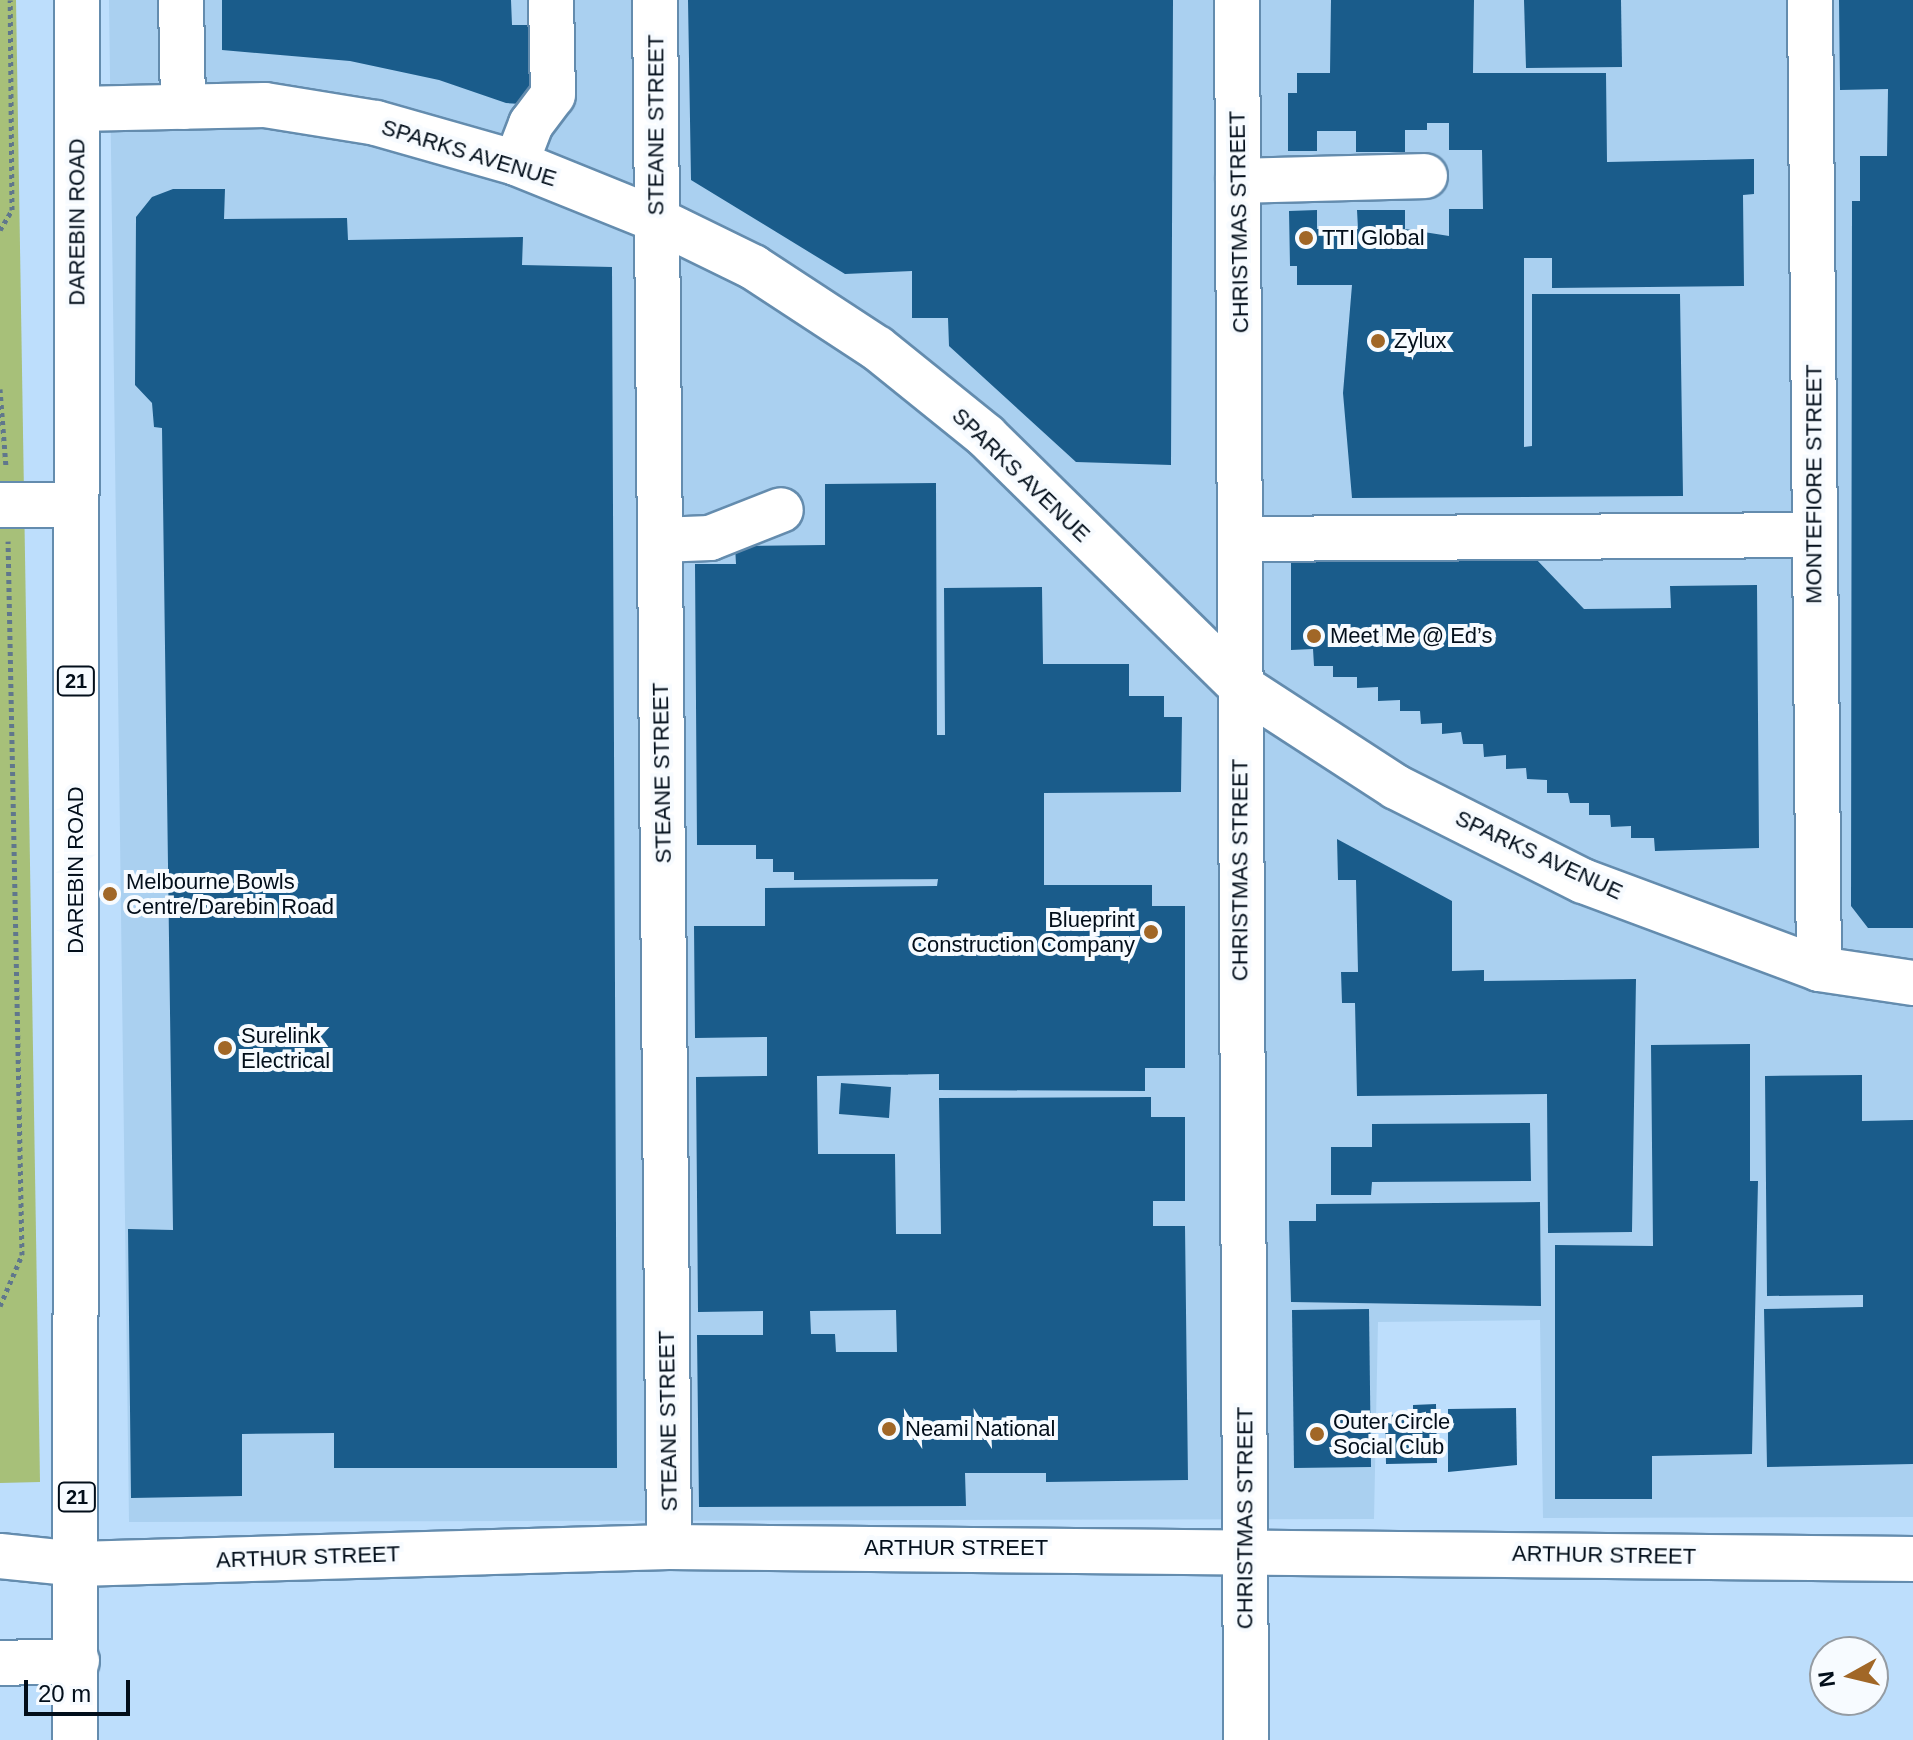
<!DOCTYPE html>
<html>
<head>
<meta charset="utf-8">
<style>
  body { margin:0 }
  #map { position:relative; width:1913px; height:1740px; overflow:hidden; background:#bddefc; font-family:Arial,sans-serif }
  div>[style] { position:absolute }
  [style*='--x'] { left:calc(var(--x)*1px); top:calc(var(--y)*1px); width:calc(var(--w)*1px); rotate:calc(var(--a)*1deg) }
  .built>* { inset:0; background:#aad0f0 }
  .green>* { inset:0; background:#a7c079 }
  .building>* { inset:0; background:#1a5c8b }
  .path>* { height:5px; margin-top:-2.5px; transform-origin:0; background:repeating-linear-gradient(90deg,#60778c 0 4px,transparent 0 8px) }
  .roads { filter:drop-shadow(2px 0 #648cae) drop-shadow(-2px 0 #648cae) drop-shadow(0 2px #648cae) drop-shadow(0 -2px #648cae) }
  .minor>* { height:44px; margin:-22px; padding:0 22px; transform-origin:22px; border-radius:22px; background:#fff }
  .major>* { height:44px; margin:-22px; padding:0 22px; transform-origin:22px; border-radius:22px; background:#fff }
  .dots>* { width:22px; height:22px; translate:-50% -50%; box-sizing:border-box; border:4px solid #f7fbff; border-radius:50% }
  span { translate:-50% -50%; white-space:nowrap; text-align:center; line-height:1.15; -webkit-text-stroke:8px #f7fbff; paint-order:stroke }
  .shield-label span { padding:2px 6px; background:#f7fbff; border:2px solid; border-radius:6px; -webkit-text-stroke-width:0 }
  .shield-label { font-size:20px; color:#020e1a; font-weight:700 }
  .street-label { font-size:22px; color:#020e1a }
  .poi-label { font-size:22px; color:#020e1a }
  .left { translate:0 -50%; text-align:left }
  .right { translate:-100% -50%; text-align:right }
  .north { position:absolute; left:1809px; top:1636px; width:80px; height:80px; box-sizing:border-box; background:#f7fbff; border:2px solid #959ca3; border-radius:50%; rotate:262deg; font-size:22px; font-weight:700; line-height:32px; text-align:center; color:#020e1a }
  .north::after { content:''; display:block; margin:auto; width:28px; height:36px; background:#a16727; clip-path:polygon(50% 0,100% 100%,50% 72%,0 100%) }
  .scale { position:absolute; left:24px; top:1680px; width:106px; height:36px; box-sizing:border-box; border:4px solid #020e1a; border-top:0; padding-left:10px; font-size:24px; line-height:28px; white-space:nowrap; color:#020e1a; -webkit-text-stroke:6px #f7fbff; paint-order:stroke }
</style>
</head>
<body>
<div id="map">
  <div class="built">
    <i style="clip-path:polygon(109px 0,1913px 0,1913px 1517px,1543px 1518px,1540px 1320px,1378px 1322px,1374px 1519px,129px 1522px)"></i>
  </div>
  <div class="green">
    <i style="clip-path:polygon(0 0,16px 0,40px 1482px,0 1483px)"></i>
  </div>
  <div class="building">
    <i style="clip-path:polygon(222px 0,511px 0,512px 25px,536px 25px,537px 105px,506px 103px,439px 80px,350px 61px,222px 50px)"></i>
    <i style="clip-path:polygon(688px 0,1173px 0,1171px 465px,1076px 462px,949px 346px,948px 318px,912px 318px,912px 271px,845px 274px,691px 180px)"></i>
    <i style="clip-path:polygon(1331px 0,1474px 0,1473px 73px,1606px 73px,1607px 162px,1754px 159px,1754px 194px,1743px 195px,1744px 286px,1552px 288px,1552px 258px,1524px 258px,1524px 447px,1532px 446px,1532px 294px,1680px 294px,1683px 496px,1352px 498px,1343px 393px,1352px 285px,1297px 285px,1297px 266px,1290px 266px,1289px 211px,1317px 210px,1317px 229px,1358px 229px,1357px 210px,1405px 210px,1405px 229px,1449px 236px,1449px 209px,1483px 209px,1482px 150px,1449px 150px,1449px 123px,1427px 123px,1427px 130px,1405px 130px,1405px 152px,1356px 152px,1356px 131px,1317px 131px,1317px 151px,1288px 151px,1288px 93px,1297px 93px,1297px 73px,1330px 73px)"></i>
    <i style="clip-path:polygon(1524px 0,1621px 0,1622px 67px,1526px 68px)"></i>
    <i style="clip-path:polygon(1839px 0,1913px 0,1913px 928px,1868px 928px,1851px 906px,1852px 201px,1860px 201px,1860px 156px,1887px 156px,1888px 89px,1840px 90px)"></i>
    <i style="clip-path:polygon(173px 189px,225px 189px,224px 219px,347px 218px,348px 240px,523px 237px,522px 265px,612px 267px,617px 1468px,334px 1468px,334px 1433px,242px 1434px,242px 1496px,131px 1498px,128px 1229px,173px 1230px,162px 428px,154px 427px,152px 403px,135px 385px,136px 217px,152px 197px)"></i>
    <i style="clip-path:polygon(evenodd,936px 483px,937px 735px,945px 735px,944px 588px,1042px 587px,1043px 664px,1129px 664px,1129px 696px,1164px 696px,1164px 717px,1182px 717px,1181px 792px,1044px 793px,1044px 885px,1152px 885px,1152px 906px,1185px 906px,1185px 1068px,1145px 1068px,1145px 1091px,939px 1090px,939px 1074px,817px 1076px,818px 1154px,895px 1154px,896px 1234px,941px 1234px,939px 1098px,1151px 1097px,1151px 1117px,1185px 1117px,1185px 1201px,1153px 1201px,1153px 1226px,1185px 1226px,1188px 1480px,1046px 1482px,1046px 1473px,965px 1473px,966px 1506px,699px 1507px,697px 1335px,763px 1335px,763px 1311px,698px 1312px,696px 1077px,767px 1076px,767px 1037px,695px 1038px,694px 926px,765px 926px,765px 888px,937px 886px,938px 879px,794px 880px,794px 872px,773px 872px,773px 859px,756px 859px,756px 845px,697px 845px,695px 564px,736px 564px,735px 546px,825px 545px,825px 484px,936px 483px,896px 1310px,897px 1352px,836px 1352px,835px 1334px,811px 1334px,810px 1311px,896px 1310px)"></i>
    <i style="clip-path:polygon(1535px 558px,1584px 609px,1671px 608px,1670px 586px,1757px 585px,1759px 848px,1655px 851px,1654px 838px,1631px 838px,1631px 826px,1611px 827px,1610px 815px,1589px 815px,1589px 803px,1570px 803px,1568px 793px,1547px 793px,1547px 780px,1527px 779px,1526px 768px,1506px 769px,1506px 755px,1484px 757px,1483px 744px,1463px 744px,1461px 732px,1442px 734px,1442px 723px,1421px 724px,1420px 711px,1400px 711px,1400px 700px,1378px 701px,1378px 687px,1357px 688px,1357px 677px,1333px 677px,1333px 666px,1314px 666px,1313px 649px,1291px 650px,1291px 560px)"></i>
    <i style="clip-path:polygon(1337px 839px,1452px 901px,1452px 971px,1484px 970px,1484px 981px,1636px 979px,1632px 1232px,1548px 1233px,1547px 1094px,1357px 1096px,1355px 1003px,1342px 1003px,1341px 972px,1358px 972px,1356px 880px,1338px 880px)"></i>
    <i style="clip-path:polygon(1750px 1044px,1750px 1181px,1758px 1181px,1752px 1454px,1652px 1456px,1652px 1499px,1555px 1499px,1555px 1245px,1653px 1246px,1651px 1045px)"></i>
    <i style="clip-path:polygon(1862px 1075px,1862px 1121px,1913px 1120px,1913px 1464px,1767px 1467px,1764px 1309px,1863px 1307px,1863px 1295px,1767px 1296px,1765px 1076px)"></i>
    <i style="clip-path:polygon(841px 1083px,891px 1087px,889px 1118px,839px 1114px)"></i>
    <i style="clip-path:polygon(1530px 1123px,1531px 1181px,1372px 1182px,1371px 1195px,1331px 1195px,1331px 1147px,1372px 1147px,1372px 1124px)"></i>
    <i style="clip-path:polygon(1540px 1202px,1541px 1306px,1291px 1302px,1289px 1221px,1316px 1221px,1316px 1204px)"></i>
    <i style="clip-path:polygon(1369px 1309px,1371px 1467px,1294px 1468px,1292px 1310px)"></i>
    <i style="clip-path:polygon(1436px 1404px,1437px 1463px,1386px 1464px,1385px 1415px,1413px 1414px,1413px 1405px)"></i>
    <i style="clip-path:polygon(1516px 1408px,1517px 1465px,1448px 1472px,1448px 1409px)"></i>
  </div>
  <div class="path">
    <i style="--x:0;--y:230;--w:23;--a:-59"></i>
    <i style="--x:12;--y:210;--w:210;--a:-90.5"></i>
    <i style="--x:0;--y:389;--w:78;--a:85.6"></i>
    <i style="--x:0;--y:1306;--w:56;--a:-66.7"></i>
    <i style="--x:22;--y:1255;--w:714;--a:-91.12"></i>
  </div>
  <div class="roads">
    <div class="minor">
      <i style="--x:181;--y:0;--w:107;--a:88.9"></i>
      <i style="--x:655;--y:0;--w:1547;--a:89.48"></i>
      <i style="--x:1237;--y:0;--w:1740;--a:89.7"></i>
      <i style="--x:1810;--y:0;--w:969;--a:89.47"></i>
      <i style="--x:77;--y:109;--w:188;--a:-1.2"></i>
      <i style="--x:265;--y:105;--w:112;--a:9.2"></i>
      <i style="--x:376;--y:123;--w:146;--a:15.9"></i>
      <i style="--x:516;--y:163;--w:152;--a:22"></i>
      <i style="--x:657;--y:220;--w:107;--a:26.1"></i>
      <i style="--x:753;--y:267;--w:148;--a:33.2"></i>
      <i style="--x:877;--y:348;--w:140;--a:38.9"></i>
      <i style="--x:986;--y:436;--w:355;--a:44.5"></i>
      <i style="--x:1239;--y:685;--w:187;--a:33"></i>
      <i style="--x:1396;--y:787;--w:209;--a:26.7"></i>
      <i style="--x:1583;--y:881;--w:252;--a:20.4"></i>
      <i style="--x:1819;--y:969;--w:95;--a:8.5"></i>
      <i style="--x:516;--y:163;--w:42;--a:-69"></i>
      <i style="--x:531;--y:124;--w:36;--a:-53"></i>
      <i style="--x:553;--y:95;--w:95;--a:-91.2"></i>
      <i style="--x:1238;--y:181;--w:187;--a:-1.5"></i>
      <i style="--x:0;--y:505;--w:76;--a:0"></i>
      <i style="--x:1244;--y:539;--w:571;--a:-0.4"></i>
      <i style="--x:660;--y:540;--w:50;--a:-2.3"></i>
      <i style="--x:710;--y:538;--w:76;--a:-21.5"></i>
      <i style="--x:0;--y:1556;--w:77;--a:5.9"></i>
      <i style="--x:77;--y:1564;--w:592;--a:-1.64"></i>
      <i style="--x:669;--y:1547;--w:1244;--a:0.55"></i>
      <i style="--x:0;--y:1663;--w:77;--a:-1.5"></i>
    </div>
    <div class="major">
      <i style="--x:75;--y:1740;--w:1740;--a:-89.93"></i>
    </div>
  </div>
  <div class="dots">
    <i style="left:1306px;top:238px;background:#a16727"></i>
    <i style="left:1378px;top:341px;background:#a16727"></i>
    <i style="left:1314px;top:636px;background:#a16727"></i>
    <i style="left:110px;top:894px;background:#a16727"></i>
    <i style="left:1151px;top:932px;background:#a16727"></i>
    <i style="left:225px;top:1048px;background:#a16727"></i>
    <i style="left:889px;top:1429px;background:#a16727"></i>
    <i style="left:1317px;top:1434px;background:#a16727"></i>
  </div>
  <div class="shield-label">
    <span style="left:76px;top:681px">21</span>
    <span style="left:77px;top:1497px">21</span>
  </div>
  <div class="street-label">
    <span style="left:656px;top:125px;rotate:-90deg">STEANE STREET</span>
    <span style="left:469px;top:153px;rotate:17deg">SPARKS AVENUE</span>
    <span style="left:77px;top:222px;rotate:-90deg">DAREBIN ROAD</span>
    <span style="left:1239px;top:222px;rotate:-91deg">CHRISTMAS STREET</span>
    <span style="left:1021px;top:475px;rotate:44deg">SPARKS AVENUE</span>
    <span style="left:1814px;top:484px;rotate:-90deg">MONTEFIORE STREET</span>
    <span style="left:662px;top:773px;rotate:-91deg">STEANE STREET</span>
    <span style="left:1539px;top:855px;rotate:25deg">SPARKS AVENUE</span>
    <span style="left:76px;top:870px;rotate:-90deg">DAREBIN ROAD</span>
    <span style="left:1240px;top:870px;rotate:-90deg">CHRISTMAS STREET</span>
    <span style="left:668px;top:1421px;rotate:-91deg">STEANE STREET</span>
    <span style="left:1245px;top:1518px;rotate:-90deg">CHRISTMAS STREET</span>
    <span style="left:956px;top:1548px">ARTHUR STREET</span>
    <span style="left:1604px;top:1555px;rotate:1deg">ARTHUR STREET</span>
    <span style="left:308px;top:1557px;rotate:-2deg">ARTHUR STREET</span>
  </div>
  <div class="poi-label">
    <span class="left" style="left:1322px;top:238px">TTI Global</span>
    <span class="left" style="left:1394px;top:341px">Zylux</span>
    <span class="left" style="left:1330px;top:636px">Meet Me @ Ed’s</span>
    <span class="left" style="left:126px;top:894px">Melbourne Bowls<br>Centre/Darebin Road</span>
    <span class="right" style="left:1135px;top:932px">Blueprint<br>Construction Company</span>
    <span class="left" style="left:241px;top:1048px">Surelink<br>Electrical</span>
    <span class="left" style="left:1333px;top:1434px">Outer Circle<br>Social Club</span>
    <span class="left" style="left:905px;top:1429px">Neami National</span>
  </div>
  <div class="north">N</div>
  <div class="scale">20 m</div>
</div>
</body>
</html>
